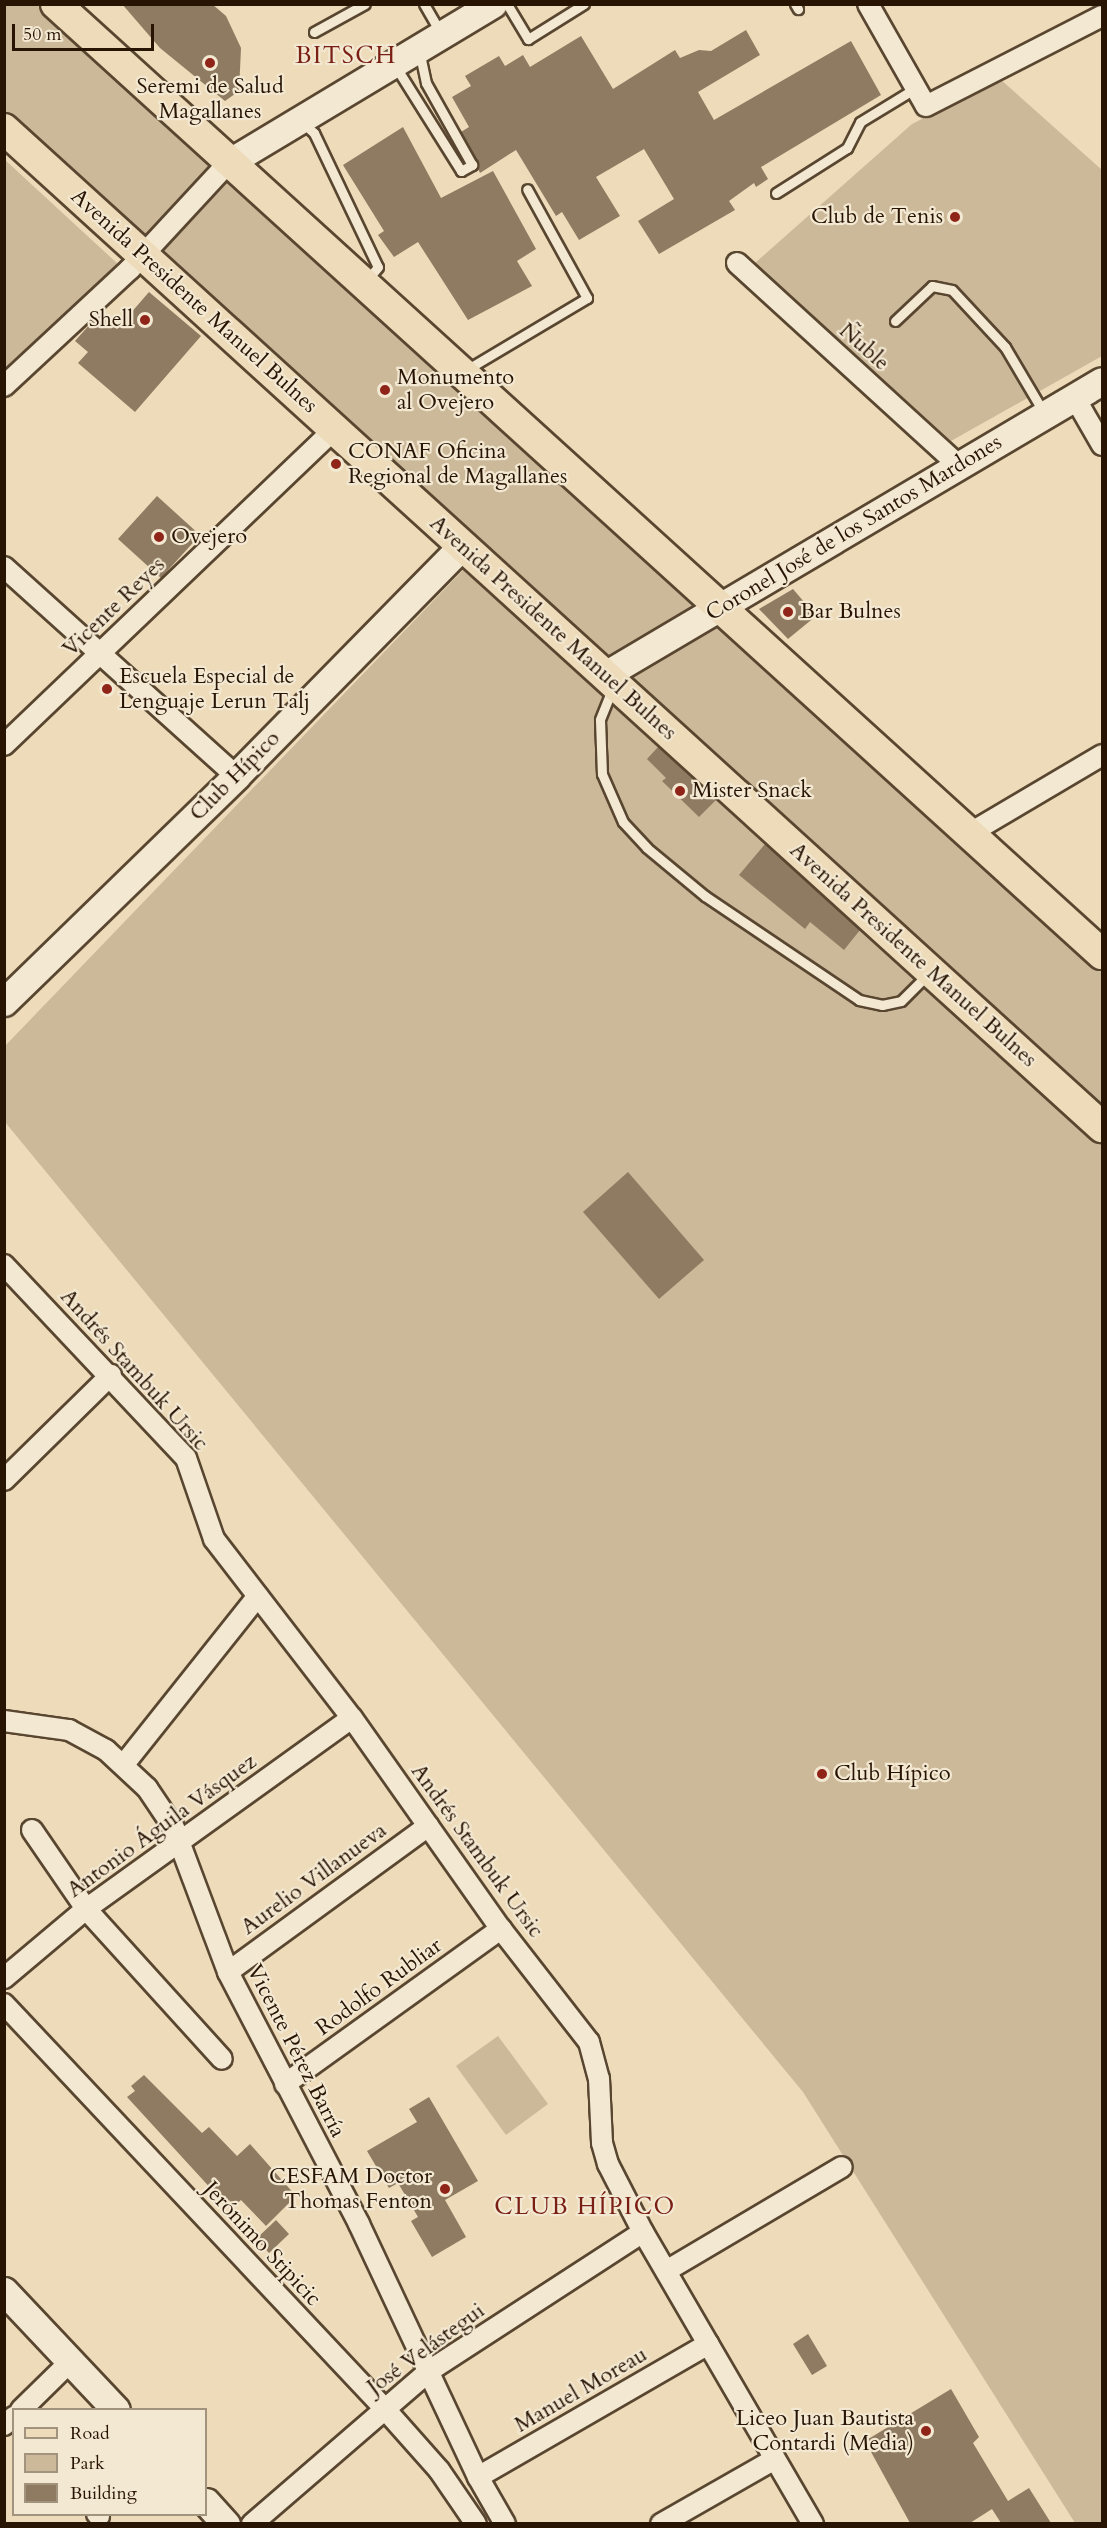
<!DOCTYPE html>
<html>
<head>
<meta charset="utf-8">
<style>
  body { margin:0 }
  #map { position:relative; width:1107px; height:2528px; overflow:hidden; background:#eddbb9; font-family:Cardo,serif }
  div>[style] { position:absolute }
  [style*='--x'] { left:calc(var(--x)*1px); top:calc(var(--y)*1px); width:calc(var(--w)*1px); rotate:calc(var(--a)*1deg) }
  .green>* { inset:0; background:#ccb99a }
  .building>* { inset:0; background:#8e7b62 }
  .roads { filter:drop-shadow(2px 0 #594630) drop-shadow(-2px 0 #594630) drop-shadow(0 2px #594630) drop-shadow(0 -2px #594630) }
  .lane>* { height:9px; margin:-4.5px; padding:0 4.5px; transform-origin:4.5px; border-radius:4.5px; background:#f3e8d2 }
  .street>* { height:20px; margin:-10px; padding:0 10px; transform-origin:10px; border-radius:10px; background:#f3e8d2 }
  .secondary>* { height:27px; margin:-13.5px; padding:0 13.5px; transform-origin:13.5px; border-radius:13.5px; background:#f3e8d2 }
  .primary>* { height:30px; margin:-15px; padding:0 15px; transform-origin:15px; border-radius:15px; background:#eddbb9 }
  .dots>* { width:16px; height:16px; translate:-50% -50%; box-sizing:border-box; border:3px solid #f3e8d2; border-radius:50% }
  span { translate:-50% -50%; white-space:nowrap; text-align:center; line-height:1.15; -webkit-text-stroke:4.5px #f3e8d2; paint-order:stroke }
  .poi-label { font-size:22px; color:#281403 }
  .right { translate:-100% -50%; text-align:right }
  .left { translate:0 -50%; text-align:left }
  .street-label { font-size:22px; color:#281403 }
  .neighbourhood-label { font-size:24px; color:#7a1f14; letter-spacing:1.5px }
  .frame { position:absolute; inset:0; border:6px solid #281403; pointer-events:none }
  .legend { position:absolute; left:12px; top:2408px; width:195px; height:108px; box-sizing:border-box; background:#f3e8d2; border:2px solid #a2937f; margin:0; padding:8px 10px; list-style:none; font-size:18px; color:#281403 }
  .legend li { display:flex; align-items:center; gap:12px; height:30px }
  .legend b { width:30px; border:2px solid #a2937f }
  .scale { position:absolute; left:12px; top:24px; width:142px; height:27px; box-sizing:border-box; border:3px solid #281403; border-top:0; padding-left:8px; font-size:18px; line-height:21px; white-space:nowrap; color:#281403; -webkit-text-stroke:4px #f3e8d2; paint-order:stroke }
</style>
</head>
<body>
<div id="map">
  <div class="green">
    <i style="clip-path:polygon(5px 5px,37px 5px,1102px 970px,1102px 1107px,5px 112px)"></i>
    <i style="clip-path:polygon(1000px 79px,1102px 170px,1102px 356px,951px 441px,755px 263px,912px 124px)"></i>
    <i style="clip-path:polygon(4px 159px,119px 265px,5px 373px,4px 373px)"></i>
    <i style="clip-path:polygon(463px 570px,1102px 1145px,1102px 2523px,1075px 2523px,803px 2092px,5px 1122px,4px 1047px)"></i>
    <i style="clip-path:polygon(498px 2036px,548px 2104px,506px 2135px,456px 2066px)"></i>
  </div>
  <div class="building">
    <i style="clip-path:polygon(122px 4px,212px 4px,226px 16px,241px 48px,239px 91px,225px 101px,160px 48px)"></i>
    <i style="clip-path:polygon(746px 30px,760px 55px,698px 92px,714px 120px,851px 41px,881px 95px,761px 167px,768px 179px,756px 187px,754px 183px,729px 201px,735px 210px,659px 254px,638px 221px,674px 199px,644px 149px,596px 177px,620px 216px,579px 240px,562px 212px,556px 216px,516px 150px,480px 173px,461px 132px,469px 127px,452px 97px,471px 86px,465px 76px,499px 56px,505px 66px,523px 55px,530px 67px,581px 36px,613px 89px,675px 50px,680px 58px,699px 50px,711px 51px)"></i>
    <i style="clip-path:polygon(403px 127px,441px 198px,493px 171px,536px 249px,517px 261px,532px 286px,468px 320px,418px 242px,394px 257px,378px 235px,384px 231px,343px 165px)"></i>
    <i style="clip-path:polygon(149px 292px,201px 336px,135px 412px,78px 363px,88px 352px,75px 341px,99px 314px,117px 329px)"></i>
    <i style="clip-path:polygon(157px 496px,200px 535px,161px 578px,118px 539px)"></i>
    <i style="clip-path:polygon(793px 589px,816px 616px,788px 639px,759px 609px)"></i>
    <i style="clip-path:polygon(658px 747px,716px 800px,699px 817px,662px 781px,666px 778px,647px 759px)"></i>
    <i style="clip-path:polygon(765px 844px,860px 930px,844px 950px,810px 922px,805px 929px,739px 875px)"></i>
    <i style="clip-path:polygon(628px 1172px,704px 1260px,659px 1299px,583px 1212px)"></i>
    <i style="clip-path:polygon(144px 2075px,202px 2133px,209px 2127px,237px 2156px,250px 2144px,296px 2196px,266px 2226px,241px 2200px,234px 2206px,229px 2200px,225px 2204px,127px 2097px,135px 2091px,131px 2086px)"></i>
    <i style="clip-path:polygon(429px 2097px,478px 2181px,445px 2200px,466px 2237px,432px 2257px,411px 2221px,418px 2217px,398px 2183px,389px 2188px,367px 2151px,417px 2122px,409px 2109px)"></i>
    <i style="clip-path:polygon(276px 2220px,289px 2234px,269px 2253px,256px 2239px)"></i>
    <i style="clip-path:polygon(808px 2334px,827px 2366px,812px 2375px,793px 2344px)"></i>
    <i style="clip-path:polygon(951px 2389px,979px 2437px,973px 2443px,1008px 2501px,1029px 2488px,1051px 2523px,1001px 2523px,992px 2509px,970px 2523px,910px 2523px,865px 2441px)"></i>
  </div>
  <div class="roads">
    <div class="lane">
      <i style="--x:424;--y:4;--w:34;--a:60"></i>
      <i style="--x:507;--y:4;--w:41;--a:59"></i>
      <i style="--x:528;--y:39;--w:66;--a:-32"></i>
      <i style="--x:795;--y:4;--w:6;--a:59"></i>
      <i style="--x:314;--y:32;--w:58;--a:-28.8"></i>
      <i style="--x:391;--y:70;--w:8;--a:14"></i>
      <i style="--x:399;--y:72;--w:117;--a:57.9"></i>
      <i style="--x:461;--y:171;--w:13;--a:-29"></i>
      <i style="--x:472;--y:165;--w:94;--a:-119.3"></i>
      <i style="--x:426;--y:83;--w:33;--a:-102"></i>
      <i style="--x:303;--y:123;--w:15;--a:42"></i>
      <i style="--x:314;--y:133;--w:148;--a:64.5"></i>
      <i style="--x:378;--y:267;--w:18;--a:131"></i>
      <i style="--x:776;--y:193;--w:84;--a:-32.4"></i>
      <i style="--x:847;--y:148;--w:29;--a:-63"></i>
      <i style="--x:860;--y:122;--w:66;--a:-31.3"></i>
      <i style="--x:895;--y:321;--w:51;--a:-43.4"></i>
      <i style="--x:932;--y:286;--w:20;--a:11"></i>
      <i style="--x:952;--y:290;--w:78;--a:47.1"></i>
      <i style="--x:1005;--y:347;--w:77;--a:59.4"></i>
      <i style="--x:466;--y:370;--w:141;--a:-30.8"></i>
      <i style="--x:587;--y:298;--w:124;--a:-118.8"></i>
      <i style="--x:613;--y:687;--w:35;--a:112"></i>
      <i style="--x:600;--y:720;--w:54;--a:87.9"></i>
      <i style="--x:602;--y:774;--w:52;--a:66.4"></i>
      <i style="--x:623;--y:822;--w:35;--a:47"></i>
      <i style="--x:647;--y:848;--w:75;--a:39.6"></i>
      <i style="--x:705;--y:896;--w:186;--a:34"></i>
      <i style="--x:859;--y:1000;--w:24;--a:12"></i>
      <i style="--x:882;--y:1005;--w:19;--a:-12"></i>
      <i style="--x:901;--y:1001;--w:37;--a:-45"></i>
    </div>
    <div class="street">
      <i style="--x:868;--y:4;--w:117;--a:60.4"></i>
      <i style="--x:926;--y:106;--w:198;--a:-27.1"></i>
      <i style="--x:737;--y:263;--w:301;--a:42.4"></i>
      <i style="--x:4;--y:386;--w:172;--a:-42.9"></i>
      <i style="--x:130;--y:269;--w:144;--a:-47.2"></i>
      <i style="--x:1075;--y:398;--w:54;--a:60.1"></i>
      <i style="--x:4;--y:567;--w:312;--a:42"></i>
      <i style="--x:4;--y:745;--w:458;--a:-43.7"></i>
      <i style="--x:972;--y:832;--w:151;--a:-30.6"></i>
      <i style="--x:4;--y:1265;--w:265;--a:46.7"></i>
      <i style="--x:186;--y:1458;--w:86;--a:70.9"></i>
      <i style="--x:214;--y:1539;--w:226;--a:52.4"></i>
      <i style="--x:352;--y:1718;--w:258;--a:54.8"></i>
      <i style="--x:501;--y:1929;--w:143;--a:52.1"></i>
      <i style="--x:589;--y:2042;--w:38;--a:75"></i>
      <i style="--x:599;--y:2079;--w:64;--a:87.3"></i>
      <i style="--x:602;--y:2143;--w:22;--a:74"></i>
      <i style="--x:608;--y:2164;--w:76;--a:62.8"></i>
      <i style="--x:643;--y:2232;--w:338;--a:59.8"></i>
      <i style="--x:4;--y:1480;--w:150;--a:-44.5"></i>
      <i style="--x:4;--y:1721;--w:66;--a:7.9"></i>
      <i style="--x:69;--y:1730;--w:42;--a:28.4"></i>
      <i style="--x:106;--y:1750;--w:56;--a:42.8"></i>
      <i style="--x:147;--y:1788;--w:48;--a:56"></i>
      <i style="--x:174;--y:1828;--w:154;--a:69.4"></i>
      <i style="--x:228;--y:1972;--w:284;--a:62.5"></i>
      <i style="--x:359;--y:2224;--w:280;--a:64.8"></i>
      <i style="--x:478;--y:2477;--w:54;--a:60.1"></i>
      <i style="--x:125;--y:1763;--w:213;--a:-51.5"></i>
      <i style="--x:32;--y:1830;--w:96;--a:55.6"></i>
      <i style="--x:86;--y:1909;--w:202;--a:47.8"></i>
      <i style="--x:228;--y:1972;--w:248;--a:-36.1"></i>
      <i style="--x:4;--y:1978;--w:107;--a:-40.1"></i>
      <i style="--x:86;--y:1909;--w:327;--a:-35.7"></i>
      <i style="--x:4;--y:2004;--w:555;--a:46.75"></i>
      <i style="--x:384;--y:2408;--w:83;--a:48.4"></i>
      <i style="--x:439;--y:2470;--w:65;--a:55.6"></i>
      <i style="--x:285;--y:2084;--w:266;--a:-35.7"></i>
      <i style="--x:666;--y:2271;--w:204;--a:-30.6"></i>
      <i style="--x:21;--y:2410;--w:69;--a:-44.4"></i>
      <i style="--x:4;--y:2425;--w:13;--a:-39"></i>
      <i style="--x:478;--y:2477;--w:266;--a:-30"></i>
      <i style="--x:97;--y:2514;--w:3;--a:45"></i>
      <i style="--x:252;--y:2524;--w:234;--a:-40.8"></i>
      <i style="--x:429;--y:2371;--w:255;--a:-33"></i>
      <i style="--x:661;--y:2524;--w:131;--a:-29.7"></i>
    </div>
    <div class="secondary">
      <i style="--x:228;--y:163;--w:309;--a:-31"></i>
      <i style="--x:605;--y:675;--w:577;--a:-30.61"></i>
      <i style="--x:4;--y:1002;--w:324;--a:-44.2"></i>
      <i style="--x:236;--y:776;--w:322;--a:-45.5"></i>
      <i style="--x:4;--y:2291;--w:163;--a:46.7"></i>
      <i style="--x:206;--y:2502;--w:30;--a:48"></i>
    </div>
    <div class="primary">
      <i style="--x:56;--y:4;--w:1413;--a:42.25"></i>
      <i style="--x:4;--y:129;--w:1484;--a:42.27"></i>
    </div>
  </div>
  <div class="dots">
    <i style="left:210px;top:63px;background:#8f2418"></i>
    <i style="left:955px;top:217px;background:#8f2418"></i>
    <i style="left:145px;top:320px;background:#8f2418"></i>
    <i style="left:385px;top:390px;background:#8f2418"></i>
    <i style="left:336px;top:464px;background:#8f2418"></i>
    <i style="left:159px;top:537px;background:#8f2418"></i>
    <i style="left:788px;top:612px;background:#8f2418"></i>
    <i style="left:107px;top:689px;background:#8f2418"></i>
    <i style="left:680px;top:791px;background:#8f2418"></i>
    <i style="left:822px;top:1774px;background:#8f2418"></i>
    <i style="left:445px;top:2189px;background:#8f2418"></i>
    <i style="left:926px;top:2431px;background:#8f2418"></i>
  </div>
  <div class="poi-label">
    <span style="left:210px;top:99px">Seremi de Salud<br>Magallanes</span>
    <span class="right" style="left:943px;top:217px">Club de Tenis</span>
    <span class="right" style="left:133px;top:320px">Shell</span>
    <span class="left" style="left:397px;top:390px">Monumento<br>al Ovejero</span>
    <span class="left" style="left:348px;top:464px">CONAF Oficina<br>Regional de Magallanes</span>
    <span class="left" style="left:171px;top:537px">Ovejero</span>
    <span class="left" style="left:800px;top:612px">Bar Bulnes</span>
    <span class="left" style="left:119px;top:689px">Escuela Especial de<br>Lenguaje Lerun Talj</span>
    <span class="left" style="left:692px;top:791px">Mister Snack</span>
    <span class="left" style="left:834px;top:1774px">Club Hípico</span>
    <span class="right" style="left:432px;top:2189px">CESFAM Doctor<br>Thomas Fenton</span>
    <span class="right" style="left:914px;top:2431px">Liceo Juan Bautista<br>Contardi (Media)</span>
  </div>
  <div class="street-label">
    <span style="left:194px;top:301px;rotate:42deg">Avenida Presidente Manuel Bulnes</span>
    <span style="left:864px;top:347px;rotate:42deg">Ñuble</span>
    <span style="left:854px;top:528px;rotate:-31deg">Coronel José de los Santos Mardones</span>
    <span style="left:114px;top:607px;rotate:-44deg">Vicente Reyes</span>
    <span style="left:553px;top:628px;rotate:42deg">Avenida Presidente Manuel Bulnes</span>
    <span style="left:235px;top:776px;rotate:-45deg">Club Hípico</span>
    <span style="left:913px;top:955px;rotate:42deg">Avenida Presidente Manuel Bulnes</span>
    <span style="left:134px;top:1370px;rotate:48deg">Andrés Stambuk Ursic</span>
    <span style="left:162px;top:1826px;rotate:-36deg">Antonio Águila Vásquez</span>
    <span style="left:477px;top:1851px;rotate:54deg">Andrés Stambuk Ursic</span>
    <span style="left:314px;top:1879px;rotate:-36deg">Aurelio Villanueva</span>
    <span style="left:379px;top:1987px;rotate:-36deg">Rodolfo Rubliar</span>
    <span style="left:296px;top:2051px;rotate:63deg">Vicente Pérez Barría</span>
    <span style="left:262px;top:2244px;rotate:47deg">Jerónimo Stipicic</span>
    <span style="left:426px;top:2349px;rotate:-36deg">José Velástegui</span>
    <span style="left:581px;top:2390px;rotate:-30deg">Manuel Moreau</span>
  </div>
  <div class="neighbourhood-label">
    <span style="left:346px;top:56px">BITSCH</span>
    <span style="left:585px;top:2207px">CLUB HÍPICO</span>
  </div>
  <div class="frame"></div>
  <ul class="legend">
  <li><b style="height:8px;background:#eddbb9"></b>Road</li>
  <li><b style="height:16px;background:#ccb99a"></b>Park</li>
  <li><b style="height:16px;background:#8e7b62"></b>Building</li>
  </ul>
  <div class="scale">50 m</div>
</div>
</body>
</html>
